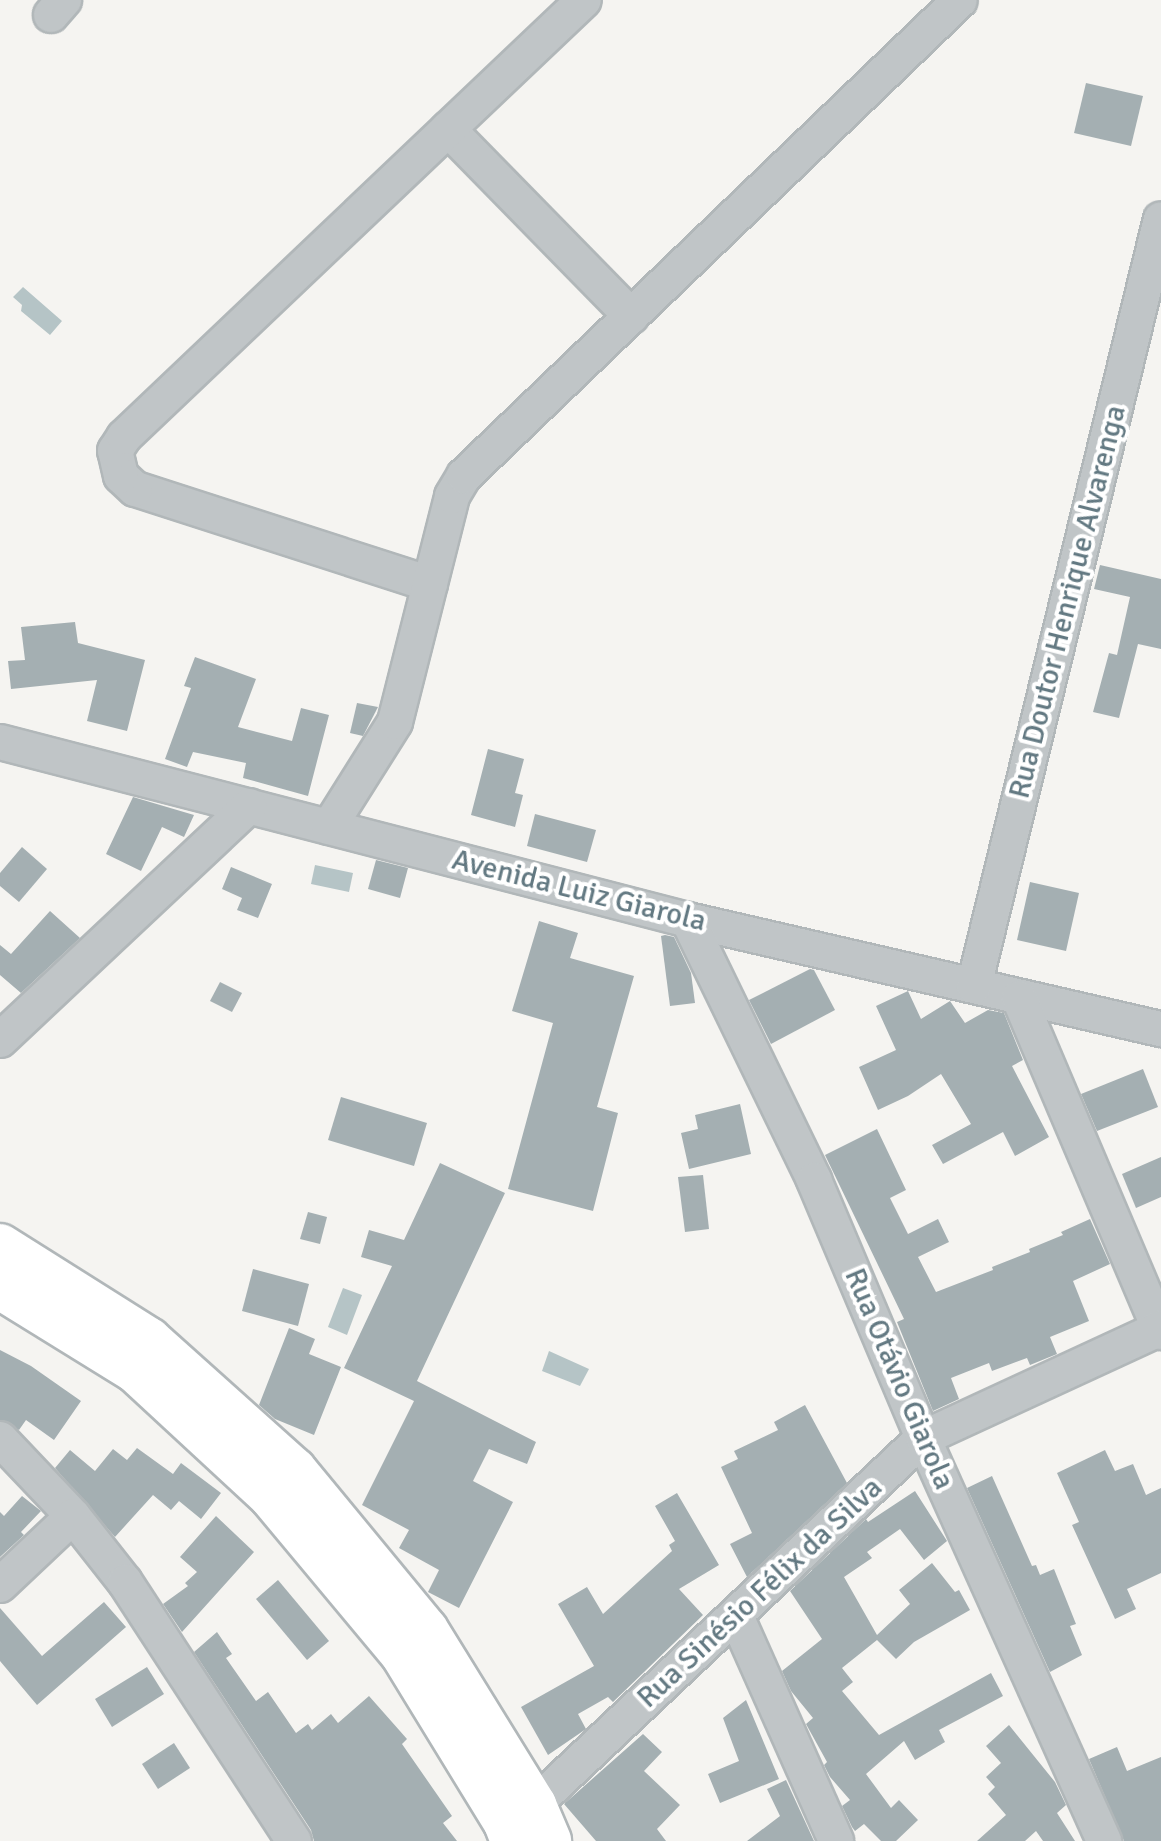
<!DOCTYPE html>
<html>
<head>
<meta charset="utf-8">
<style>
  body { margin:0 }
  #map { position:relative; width:1161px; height:1841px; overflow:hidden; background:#f5f4f1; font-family:Signika,sans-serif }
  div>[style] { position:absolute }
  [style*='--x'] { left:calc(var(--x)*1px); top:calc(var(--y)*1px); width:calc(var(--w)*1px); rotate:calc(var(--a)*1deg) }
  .water>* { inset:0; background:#b5c4c6 }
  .building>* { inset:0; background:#a4afb2 }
  .roads { filter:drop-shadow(2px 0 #b1b7b9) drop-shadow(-2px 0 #b1b7b9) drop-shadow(0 2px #b1b7b9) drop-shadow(0 -2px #b1b7b9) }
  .minor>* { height:34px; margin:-17px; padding:0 17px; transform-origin:17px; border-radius:17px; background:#c0c5c7 }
  .major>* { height:44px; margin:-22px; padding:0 22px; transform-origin:22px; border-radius:22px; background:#fff }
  span { translate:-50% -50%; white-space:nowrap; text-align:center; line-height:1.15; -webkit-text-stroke:8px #fff; paint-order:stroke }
  .street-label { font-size:30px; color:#637982 }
</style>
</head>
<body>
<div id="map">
  <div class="water">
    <i style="clip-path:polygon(23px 287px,62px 321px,50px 335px,21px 311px,22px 305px,13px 297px)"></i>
    <i style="clip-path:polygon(315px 865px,353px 873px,349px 892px,311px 884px)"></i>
    <i style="clip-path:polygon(343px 1288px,362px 1295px,347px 1335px,328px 1327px)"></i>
    <i style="clip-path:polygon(549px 1351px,589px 1369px,580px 1386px,542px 1371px)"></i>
  </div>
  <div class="building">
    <i style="clip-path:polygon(1086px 83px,1143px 96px,1131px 146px,1074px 133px)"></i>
    <i style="clip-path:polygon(1100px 565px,1161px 579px,1161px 649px,1138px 644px,1119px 718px,1093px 712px,1109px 653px,1117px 655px,1130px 597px,1094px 589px)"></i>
    <i style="clip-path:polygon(75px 622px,78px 643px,145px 660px,127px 731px,87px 721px,97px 680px,11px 689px,8px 661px,25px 660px,21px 627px)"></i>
    <i style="clip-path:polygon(195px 657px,256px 679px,238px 727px,292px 741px,301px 708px,329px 715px,308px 796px,243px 778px,246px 763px,193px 752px,187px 767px,165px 759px,191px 688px,184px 686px)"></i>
    <i style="clip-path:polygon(357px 703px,378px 707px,363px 736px,350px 733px)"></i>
    <i style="clip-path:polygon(488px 749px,524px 759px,515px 793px,523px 795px,515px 827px,471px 815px)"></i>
    <i style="clip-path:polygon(133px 797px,194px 815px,184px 837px,162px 827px,141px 871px,106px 854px)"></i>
    <i style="clip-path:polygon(535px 814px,596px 830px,587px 862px,527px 846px)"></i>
    <i style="clip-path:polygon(22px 847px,47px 869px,19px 902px,0 886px,0 873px)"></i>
    <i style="clip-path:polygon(376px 860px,408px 868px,400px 898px,368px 889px)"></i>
    <i style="clip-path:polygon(231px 867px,272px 884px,258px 918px,237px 910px,242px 898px,222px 889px)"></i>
    <i style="clip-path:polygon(1030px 882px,1079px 893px,1066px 951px,1017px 940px)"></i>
    <i style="clip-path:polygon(50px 911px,80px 938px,21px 993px,0 975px,0 945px,11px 954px)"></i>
    <i style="clip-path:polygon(539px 921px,578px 933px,570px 958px,634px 976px,597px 1107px,618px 1113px,593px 1211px,508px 1189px,553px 1023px,512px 1011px)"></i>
    <i style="clip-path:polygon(665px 935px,674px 937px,691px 973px,695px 1003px,670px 1006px,661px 936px)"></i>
    <i style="clip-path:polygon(810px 969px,814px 970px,835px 1010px,771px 1044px,749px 1000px)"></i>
    <i style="clip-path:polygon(220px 982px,242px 993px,232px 1012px,210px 1001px)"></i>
    <i style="clip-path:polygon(908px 991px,921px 1019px,950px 1001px,965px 1023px,988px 1010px,1004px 1013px,1023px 1060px,1012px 1066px,1049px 1137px,1015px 1156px,1003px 1132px,943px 1164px,932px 1145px,971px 1124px,941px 1074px,908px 1096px,878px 1110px,859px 1067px,896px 1050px,876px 1006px)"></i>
    <i style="clip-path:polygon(1143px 1069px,1158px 1107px,1097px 1131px,1081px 1094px)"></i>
    <i style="clip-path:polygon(341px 1097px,427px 1123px,414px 1166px,328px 1140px)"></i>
    <i style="clip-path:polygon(740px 1104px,751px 1154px,689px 1169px,681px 1133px,698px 1129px,695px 1115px)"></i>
    <i style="clip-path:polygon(877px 1129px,906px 1190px,890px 1198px,908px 1234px,938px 1219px,949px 1242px,918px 1257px,936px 1292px,993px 1270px,992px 1267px,1030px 1252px,1029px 1249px,1063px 1235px,1061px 1232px,1090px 1219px,1110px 1264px,1073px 1281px,1089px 1321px,1050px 1337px,1057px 1354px,1030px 1365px,1027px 1358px,992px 1371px,989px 1363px,951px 1378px,959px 1399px,933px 1411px,897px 1322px,904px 1319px,825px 1155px)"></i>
    <i style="clip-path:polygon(1161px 1157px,1161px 1197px,1136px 1208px,1122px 1174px)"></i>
    <i style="clip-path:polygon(440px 1163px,505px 1193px,417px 1381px,536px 1442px,527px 1464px,489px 1449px,473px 1481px,513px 1502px,459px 1608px,428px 1592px,439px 1570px,399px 1548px,409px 1530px,362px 1505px,414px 1401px,344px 1368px,392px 1266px,361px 1257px,369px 1230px,404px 1240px)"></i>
    <i style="clip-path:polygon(703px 1175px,709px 1229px,685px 1232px,678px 1177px)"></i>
    <i style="clip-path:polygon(308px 1212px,327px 1217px,320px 1244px,300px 1239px)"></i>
    <i style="clip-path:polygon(253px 1269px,309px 1284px,298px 1326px,242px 1311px)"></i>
    <i style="clip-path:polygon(289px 1328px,315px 1339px,309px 1354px,341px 1367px,314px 1435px,275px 1419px,259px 1405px)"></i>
    <i style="clip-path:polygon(0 1350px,31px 1366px,81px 1401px,54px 1440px,26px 1420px,19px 1430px,0 1420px)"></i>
    <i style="clip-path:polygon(805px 1405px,847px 1483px,747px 1577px,730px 1544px,752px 1533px,721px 1467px,738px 1459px,734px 1451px,778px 1430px,774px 1422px)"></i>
    <i style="clip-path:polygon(137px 1448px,173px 1474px,181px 1463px,221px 1493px,201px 1519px,179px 1501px,171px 1510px,153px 1495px,115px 1537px,55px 1468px,70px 1450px,95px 1471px,113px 1449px,127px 1460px)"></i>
    <i style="clip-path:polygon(1105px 1450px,1115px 1471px,1133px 1464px,1146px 1495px,1161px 1488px,1161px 1573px,1127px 1589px,1136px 1609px,1115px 1619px,1072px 1525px,1079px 1522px,1057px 1473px)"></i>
    <i style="clip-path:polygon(992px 1476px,1032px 1566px,1036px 1565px,1040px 1575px,1054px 1569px,1076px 1624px,1070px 1626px,1082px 1655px,1050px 1672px,967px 1488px)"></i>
    <i style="clip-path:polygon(915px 1491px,947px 1541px,924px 1560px,900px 1529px,867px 1552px,872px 1558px,844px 1577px,877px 1635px,910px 1604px,899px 1590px,932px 1563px,955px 1592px,959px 1590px,970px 1610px,914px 1642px,896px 1659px,877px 1640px,842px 1668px,853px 1682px,842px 1691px,879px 1735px,991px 1673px,1003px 1696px,939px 1730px,945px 1742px,915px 1760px,904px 1741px,866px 1774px,891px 1808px,899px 1800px,918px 1820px,896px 1841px,881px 1841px,864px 1824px,855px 1831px,852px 1827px,842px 1806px,850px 1800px,830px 1777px,824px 1765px,827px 1762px,806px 1724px,813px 1718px,791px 1691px,782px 1671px,822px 1639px,790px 1591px,866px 1519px,868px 1522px)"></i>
    <i style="clip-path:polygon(677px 1493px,719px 1565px,679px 1589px,703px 1615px,613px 1702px,608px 1697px,578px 1714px,586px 1729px,548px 1755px,521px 1707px,594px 1666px,558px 1604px,587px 1587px,603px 1614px,672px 1551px,669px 1545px,675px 1541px,655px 1506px)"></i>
    <i style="clip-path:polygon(22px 1496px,41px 1511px,21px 1532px,24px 1535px,0 1557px,0 1512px,4px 1516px)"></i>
    <i style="clip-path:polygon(216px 1516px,254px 1552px,182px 1632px,163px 1604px,188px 1586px,185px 1583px,197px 1572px,180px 1557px)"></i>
    <i style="clip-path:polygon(278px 1580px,329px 1641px,307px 1660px,256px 1599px)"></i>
    <i style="clip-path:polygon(104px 1602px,126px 1627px,37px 1705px,0 1661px,0 1608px,42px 1656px)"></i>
    <i style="clip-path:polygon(217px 1632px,232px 1654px,226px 1658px,256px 1701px,268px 1692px,296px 1733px,308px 1724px,312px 1730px,331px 1714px,338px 1723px,369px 1696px,407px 1739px,402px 1744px,452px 1816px,443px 1823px,457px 1841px,314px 1841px,311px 1830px,194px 1652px)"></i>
    <i style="clip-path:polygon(147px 1667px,164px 1694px,112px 1727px,95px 1699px)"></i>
    <i style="clip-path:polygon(746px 1700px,779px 1779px,720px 1803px,708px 1774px,739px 1761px,723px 1718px)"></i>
    <i style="clip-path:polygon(1009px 1725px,1055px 1782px,1066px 1805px,1057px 1813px,1075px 1841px,1043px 1841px,1036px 1831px,1025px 1841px,977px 1841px,1006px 1815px,988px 1794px,995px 1787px,986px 1777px,1001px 1763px,986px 1746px)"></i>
    <i style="clip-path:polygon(643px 1734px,662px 1752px,644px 1771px,680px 1805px,657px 1829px,666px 1841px,596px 1841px,564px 1804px)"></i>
    <i style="clip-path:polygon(174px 1743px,190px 1768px,158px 1789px,142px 1764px)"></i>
    <i style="clip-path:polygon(1117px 1747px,1127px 1771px,1161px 1757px,1161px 1841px,1124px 1841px,1089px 1759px)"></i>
    <i style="clip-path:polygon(786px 1780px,814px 1841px,747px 1841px,780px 1816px,767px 1789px)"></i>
  </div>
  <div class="roads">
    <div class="minor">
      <i style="--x:51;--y:15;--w:20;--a:-49"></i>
      <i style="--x:448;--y:129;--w:262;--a:45.6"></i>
      <i style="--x:430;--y:584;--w:310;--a:-162.1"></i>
      <i style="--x:135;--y:489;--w:19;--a:-137"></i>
      <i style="--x:121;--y:476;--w:26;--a:-103"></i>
      <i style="--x:115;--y:451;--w:17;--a:-57"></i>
      <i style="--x:124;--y:437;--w:634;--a:-43.53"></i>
      <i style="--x:0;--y:742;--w:711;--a:14.51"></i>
      <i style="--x:688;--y:920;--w:485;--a:13"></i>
      <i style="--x:329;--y:827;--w:124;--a:-57.8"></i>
      <i style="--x:395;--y:722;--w:233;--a:-75.8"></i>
      <i style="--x:452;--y:496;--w:23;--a:-59"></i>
      <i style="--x:464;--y:476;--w:687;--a:-43.82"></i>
      <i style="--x:688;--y:920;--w:289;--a:64.1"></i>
      <i style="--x:814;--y:1180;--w:280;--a:67.1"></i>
      <i style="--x:923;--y:1438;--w:442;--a:65.8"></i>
      <i style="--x:974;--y:986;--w:789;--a:-76.3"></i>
      <i style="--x:1019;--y:998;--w:363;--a:67"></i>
      <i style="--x:0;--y:1040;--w:342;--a:-43.2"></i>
      <i style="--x:0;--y:1439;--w:106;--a:46.5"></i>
      <i style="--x:73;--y:1516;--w:84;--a:51.8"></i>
      <i style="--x:125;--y:1582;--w:309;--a:56.9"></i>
      <i style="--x:0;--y:1585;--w:100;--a:-43.4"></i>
      <i style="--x:736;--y:1616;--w:246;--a:66"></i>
      <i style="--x:513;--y:1818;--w:25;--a:-32"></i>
      <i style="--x:534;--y:1805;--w:535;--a:-43.33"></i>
      <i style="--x:923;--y:1438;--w:262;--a:-24.8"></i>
    </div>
    <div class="major">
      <i style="--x:0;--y:1246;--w:176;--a:32.2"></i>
      <i style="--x:149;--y:1340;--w:195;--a:41.9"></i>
      <i style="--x:294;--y:1470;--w:207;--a:50.5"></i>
      <i style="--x:426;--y:1630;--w:206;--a:58.3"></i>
      <i style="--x:534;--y:1805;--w:39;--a:67"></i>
      <i style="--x:0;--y:1287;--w:160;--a:31.7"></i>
      <i style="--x:136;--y:1371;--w:184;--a:42.8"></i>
      <i style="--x:271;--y:1496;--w:204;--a:50.2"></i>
      <i style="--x:402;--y:1653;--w:199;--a:58.5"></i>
      <i style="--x:506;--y:1823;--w:19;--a:69"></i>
    </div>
  </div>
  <div class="street-label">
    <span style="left:1068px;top:602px;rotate:-76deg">Rua Doutor Henrique Alvarenga</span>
    <span style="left:579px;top:891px;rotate:14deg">Avenida Luiz Giarola</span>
    <span style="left:899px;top:1379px;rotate:67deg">Rua Otávio Giarola</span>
    <span style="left:760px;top:1593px;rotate:-43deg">Rua Sinésio Félix da Silva</span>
  </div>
</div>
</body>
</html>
